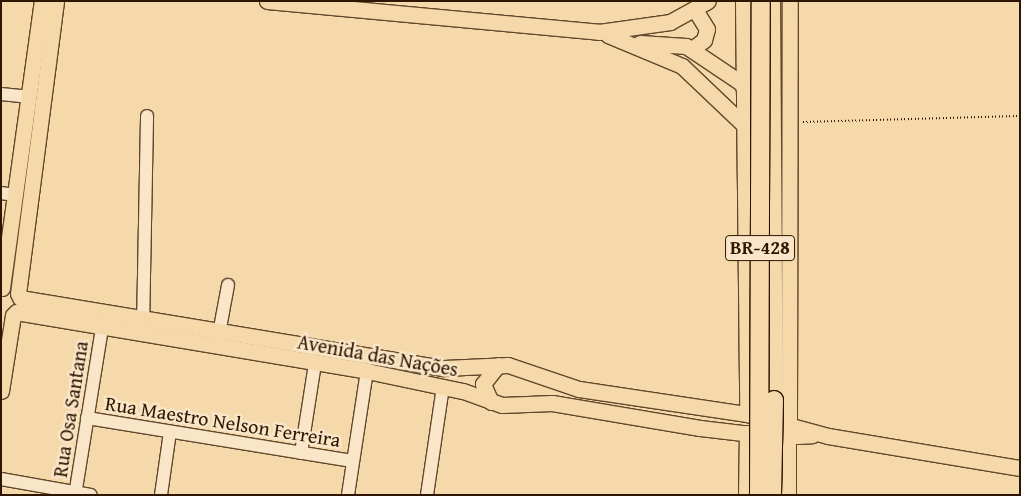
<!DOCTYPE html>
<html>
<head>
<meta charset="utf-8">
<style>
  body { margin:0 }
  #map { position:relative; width:1021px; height:496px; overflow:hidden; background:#f6d9aa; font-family:"Gentium Book Plus",serif }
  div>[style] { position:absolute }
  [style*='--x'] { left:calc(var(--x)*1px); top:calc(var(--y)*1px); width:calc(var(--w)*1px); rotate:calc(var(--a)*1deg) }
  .path>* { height:2px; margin-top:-1px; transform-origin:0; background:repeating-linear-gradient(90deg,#2f1601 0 1px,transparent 0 3.5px) }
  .roads { filter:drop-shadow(1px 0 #61472b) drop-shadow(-1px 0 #61472b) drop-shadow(0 1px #61472b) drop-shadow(0 -1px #61472b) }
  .minor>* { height:12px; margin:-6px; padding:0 6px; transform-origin:6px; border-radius:6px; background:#f9e6c8 }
  .major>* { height:15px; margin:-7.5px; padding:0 7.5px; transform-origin:7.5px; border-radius:7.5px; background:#f6d9aa }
  .highway>* { height:18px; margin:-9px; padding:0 9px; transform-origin:9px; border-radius:9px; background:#f6d9aa }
  .bridges { filter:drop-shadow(1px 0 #2f1601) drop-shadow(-1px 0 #2f1601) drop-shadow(0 1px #2f1601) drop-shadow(0 -1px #2f1601) }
  .highway-bridge>* { height:18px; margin:-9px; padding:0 9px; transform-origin:9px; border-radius:9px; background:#f6d9aa }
  span { translate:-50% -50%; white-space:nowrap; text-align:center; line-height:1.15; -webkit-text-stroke:5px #f9e6c8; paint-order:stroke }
  .shield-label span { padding:1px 4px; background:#f9e6c8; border:1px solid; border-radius:4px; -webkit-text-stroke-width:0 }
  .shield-label { font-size:19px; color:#2f1601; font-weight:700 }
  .street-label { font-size:20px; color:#2f1601 }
  .frame { position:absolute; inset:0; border:2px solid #2f1601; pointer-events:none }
</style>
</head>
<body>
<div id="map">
  <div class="path">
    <i style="--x:803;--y:122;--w:217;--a:-1.6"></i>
  </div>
  <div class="roads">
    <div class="minor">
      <i style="--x:1;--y:94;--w:27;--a:6"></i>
      <i style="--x:1;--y:193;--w:14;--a:8"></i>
      <i style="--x:143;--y:327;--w:211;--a:-88.9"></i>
      <i style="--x:218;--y:339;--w:55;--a:-79.5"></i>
      <i style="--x:87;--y:418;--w:269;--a:9.2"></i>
      <i style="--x:301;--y:453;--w:90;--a:-81.1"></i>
      <i style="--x:1;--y:479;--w:91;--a:10.1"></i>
      <i style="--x:75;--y:495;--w:169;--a:-80.8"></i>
      <i style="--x:161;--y:495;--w:64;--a:-81.9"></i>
      <i style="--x:348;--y:495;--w:125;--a:-81.3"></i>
      <i style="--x:427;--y:495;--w:110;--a:-81.6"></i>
    </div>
    <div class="major">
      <i style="--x:267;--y:1;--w:333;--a:5.3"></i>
      <i style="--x:599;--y:32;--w:72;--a:-8"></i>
      <i style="--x:670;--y:22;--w:43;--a:-28.9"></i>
      <i style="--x:743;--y:1;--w:413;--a:89.4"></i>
      <i style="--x:608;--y:35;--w:80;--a:22.7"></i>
      <i style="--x:682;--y:66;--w:88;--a:43.6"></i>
      <i style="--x:640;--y:43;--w:46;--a:3.7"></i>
      <i style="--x:686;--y:46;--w:70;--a:33.9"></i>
      <i style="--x:692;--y:49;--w:15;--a:-37"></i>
      <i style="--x:704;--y:40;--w:11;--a:-75"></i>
      <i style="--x:707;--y:29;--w:22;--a:-122"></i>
      <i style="--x:2;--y:288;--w:290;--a:-82.1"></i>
      <i style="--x:18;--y:294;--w:295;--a:-82.6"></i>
      <i style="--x:20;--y:298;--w:430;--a:9.4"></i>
      <i style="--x:444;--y:368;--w:64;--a:-2.7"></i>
      <i style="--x:508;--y:365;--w:75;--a:18.7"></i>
      <i style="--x:579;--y:389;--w:170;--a:8.5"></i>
      <i style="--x:747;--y:414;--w:84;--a:15.2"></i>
      <i style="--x:828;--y:436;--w:195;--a:9.5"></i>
      <i style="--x:16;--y:312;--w:356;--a:9.5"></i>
      <i style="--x:367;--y:371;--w:98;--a:11.8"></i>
      <i style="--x:463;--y:391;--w:41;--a:19.7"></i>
      <i style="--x:502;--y:405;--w:50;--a:-2.3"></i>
      <i style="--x:552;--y:403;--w:150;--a:9.6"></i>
      <i style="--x:700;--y:428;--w:78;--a:6.7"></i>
      <i style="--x:777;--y:437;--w:35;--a:-3"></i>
      <i style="--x:1;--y:391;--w:77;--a:-81"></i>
      <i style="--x:491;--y:402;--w:20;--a:-114"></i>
      <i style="--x:483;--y:384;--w:24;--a:-52"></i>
      <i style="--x:789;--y:424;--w:423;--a:-89.9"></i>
      <i style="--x:788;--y:437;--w:58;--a:90"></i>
      <i style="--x:746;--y:495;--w:62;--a:-89.1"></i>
    </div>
    <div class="highway">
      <i style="--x:771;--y:1;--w:399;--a:89.6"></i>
      <i style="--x:744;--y:85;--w:23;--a:43"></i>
    </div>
  </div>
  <div class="bridges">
    <div class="highway-bridge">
      <i style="--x:759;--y:495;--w:494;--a:-89.8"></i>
      <i style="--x:772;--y:495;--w:95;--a:-88.8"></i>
    </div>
  </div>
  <div class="shield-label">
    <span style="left:760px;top:248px">BR-428</span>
  </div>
  <div class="street-label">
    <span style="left:378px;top:355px;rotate:10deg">Avenida das Nações</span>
    <span style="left:70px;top:409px;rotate:-81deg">Rua Osa Santana</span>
    <span style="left:223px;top:421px;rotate:9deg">Rua Maestro Nelson Ferreira</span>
  </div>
  <div class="frame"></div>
</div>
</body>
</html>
